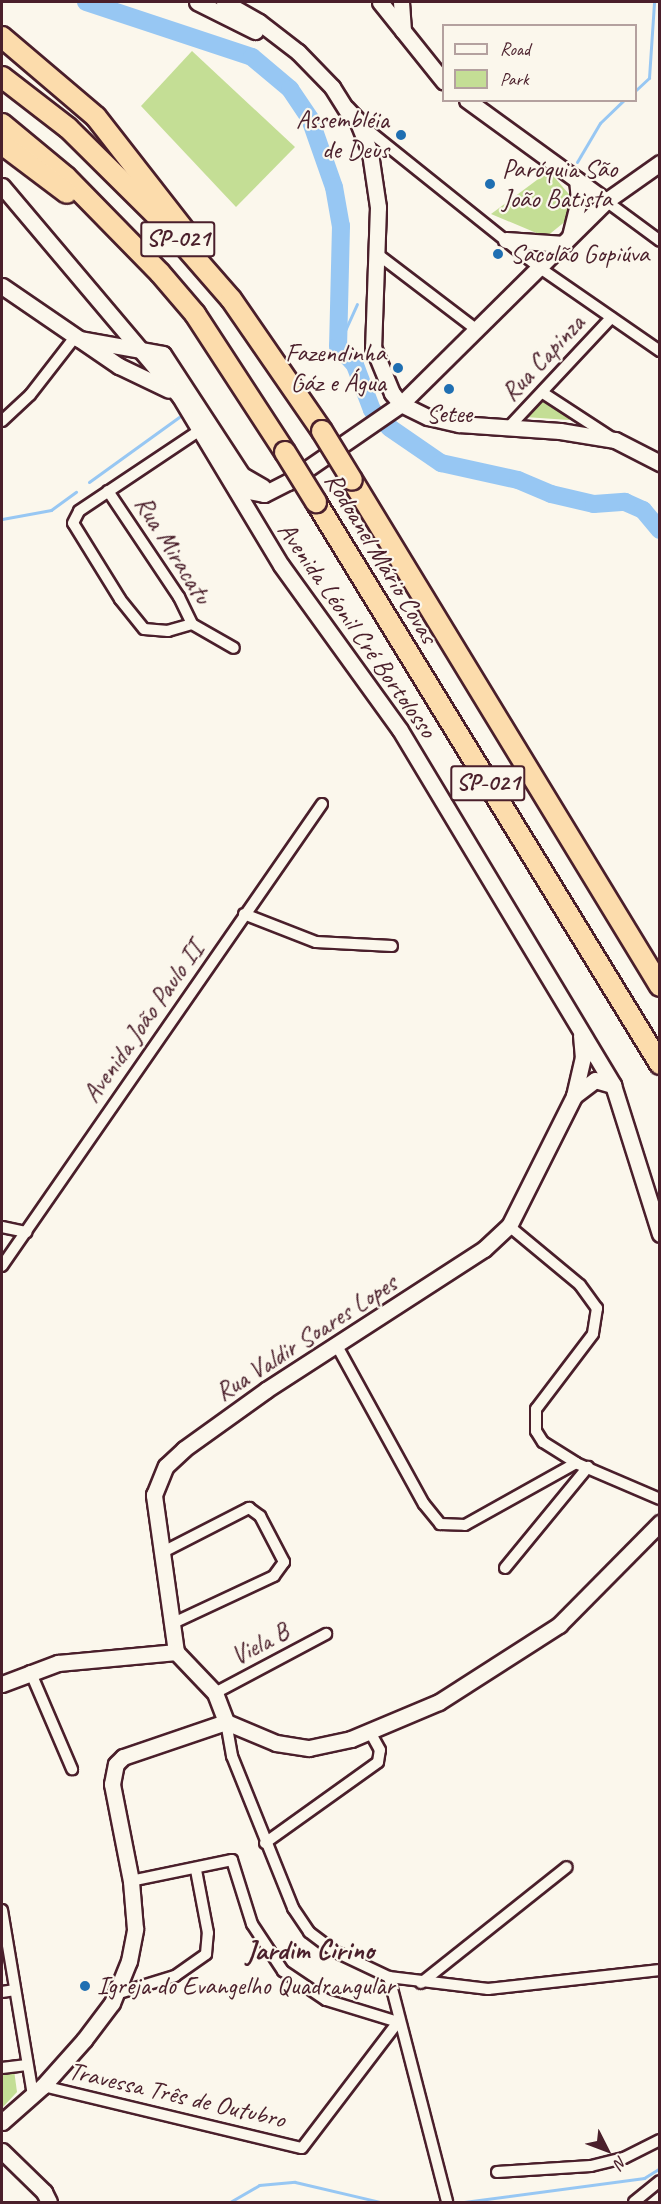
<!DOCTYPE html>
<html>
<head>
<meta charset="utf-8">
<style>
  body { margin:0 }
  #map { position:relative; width:661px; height:2204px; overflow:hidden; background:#fbf7ec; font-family:Caveat,sans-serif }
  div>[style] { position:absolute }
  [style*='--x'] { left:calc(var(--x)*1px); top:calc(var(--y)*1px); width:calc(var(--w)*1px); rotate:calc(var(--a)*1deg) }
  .green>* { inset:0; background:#c4de95 }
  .stream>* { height:3px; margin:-1.5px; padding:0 1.5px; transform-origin:1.5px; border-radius:1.5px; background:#97c7f3 }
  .river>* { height:18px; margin:-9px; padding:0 9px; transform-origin:9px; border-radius:9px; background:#97c7f3 }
  .roads { filter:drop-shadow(2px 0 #4a1f2b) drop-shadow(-2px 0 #4a1f2b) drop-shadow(0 2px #4a1f2b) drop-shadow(0 -2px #4a1f2b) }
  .street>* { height:10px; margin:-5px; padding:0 5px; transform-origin:5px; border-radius:5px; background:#fbf7ec }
  .secondary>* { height:15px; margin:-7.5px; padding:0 7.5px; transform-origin:7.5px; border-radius:7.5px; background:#fbf7ec }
  .highway>* { height:20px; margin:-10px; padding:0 10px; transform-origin:10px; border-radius:10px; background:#fcdcac }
  .bridges { filter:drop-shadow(2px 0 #4a1f2b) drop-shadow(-2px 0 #4a1f2b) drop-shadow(0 2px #4a1f2b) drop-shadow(0 -2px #4a1f2b) }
  .highway-bridge>* { height:20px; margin:-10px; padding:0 10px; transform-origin:10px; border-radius:10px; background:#fcdcac }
  .dots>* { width:16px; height:16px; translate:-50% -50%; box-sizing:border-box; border:3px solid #fbf7ec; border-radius:50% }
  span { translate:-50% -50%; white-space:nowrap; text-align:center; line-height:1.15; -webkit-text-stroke:4.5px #fbf7ec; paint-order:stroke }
  .shield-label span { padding:2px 4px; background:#fbf7ec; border:2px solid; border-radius:4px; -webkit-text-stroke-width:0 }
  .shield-label { font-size:24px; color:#4a1f2b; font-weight:700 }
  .poi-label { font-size:26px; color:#4a1f2b }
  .right { translate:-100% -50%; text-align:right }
  .left { translate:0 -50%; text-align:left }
  .street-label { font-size:26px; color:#4a1f2b }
  .quarter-label { font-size:28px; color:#4a1f2b; font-weight:700 }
  .frame { position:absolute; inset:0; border:3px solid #4a1f2b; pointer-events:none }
  .legend { position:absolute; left:442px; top:24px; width:195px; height:78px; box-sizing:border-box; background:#fbf7ec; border:2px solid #b4a19f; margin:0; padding:8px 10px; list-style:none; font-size:18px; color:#4a1f2b }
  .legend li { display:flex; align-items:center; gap:12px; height:30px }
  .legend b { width:30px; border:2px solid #b4a19f }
  .north { position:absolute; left:577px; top:2120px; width:60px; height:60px; -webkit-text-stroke:4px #fbf7ec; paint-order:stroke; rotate:132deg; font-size:16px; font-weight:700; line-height:24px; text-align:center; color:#4a1f2b }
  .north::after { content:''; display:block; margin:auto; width:21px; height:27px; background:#4a1f2b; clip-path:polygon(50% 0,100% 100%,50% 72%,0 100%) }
</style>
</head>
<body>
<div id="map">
  <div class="green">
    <i style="clip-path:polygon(192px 51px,295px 147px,236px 207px,141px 106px)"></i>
    <i style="clip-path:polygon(549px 171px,574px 200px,567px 220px,546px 237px,491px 214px)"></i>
    <i style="clip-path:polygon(543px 398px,570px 415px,569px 420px,525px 417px)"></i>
    <i style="clip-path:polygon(14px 2070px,17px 2092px,2px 2108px,2px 2072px)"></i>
  </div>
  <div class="stream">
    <i style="--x:636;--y:90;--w:18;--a:-43"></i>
    <i style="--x:649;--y:78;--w:76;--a:-86.2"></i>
    <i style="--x:577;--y:162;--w:45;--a:-59.5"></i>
    <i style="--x:600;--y:123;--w:33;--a:-44"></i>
    <i style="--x:338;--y:346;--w:46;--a:-65.7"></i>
    <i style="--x:89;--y:482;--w:111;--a:-35.8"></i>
    <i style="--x:2;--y:519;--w:50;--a:-10.4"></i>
    <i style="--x:51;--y:510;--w:31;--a:-36"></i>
    <i style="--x:230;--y:2202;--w:34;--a:-30"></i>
    <i style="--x:259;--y:2185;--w:36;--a:-5"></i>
    <i style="--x:295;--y:2182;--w:87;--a:13.2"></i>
    <i style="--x:464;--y:2202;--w:182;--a:-7.6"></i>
    <i style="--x:644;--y:2178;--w:19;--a:-32"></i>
  </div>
  <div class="river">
    <i style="--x:86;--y:2;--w:175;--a:18.3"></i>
    <i style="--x:252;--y:57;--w:50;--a:40.1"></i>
    <i style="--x:290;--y:89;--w:36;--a:56"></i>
    <i style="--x:310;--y:119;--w:72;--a:70.6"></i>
    <i style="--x:334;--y:187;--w:40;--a:80"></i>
    <i style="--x:341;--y:226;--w:120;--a:91.4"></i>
    <i style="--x:338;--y:346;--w:25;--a:48"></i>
    <i style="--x:355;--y:365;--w:48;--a:69.3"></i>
    <i style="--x:372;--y:410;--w:25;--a:45"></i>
    <i style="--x:390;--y:428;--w:62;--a:34.5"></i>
    <i style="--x:441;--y:463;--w:79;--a:12.4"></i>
    <i style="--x:518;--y:480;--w:36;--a:23"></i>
    <i style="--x:551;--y:494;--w:44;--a:13.1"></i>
    <i style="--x:594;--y:504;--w:31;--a:-4"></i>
    <i style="--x:625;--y:502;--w:20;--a:24"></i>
    <i style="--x:643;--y:510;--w:26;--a:50"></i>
  </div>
  <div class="roads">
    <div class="street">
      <i style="--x:359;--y:123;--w:232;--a:38.7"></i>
      <i style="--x:540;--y:268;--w:146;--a:34.7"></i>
      <i style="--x:606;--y:201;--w:67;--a:36.5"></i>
      <i style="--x:376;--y:253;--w:127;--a:37.3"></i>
      <i style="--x:543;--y:393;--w:79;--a:33.1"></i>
      <i style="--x:2;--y:421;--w:38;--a:-43"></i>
      <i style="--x:30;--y:395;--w:73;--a:-52.2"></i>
      <i style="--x:508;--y:428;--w:151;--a:-46.9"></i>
      <i style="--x:108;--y:491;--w:128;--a:56.2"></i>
      <i style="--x:179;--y:597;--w:30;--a:64"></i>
      <i style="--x:192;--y:624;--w:48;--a:29.7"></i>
      <i style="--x:192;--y:624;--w:25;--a:164"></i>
      <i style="--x:168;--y:631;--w:24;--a:-175"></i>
      <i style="--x:144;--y:629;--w:38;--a:-129"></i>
      <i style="--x:120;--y:599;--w:89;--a:-121.7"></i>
      <i style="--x:73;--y:523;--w:13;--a:-63"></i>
      <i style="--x:79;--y:511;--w:146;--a:-33.8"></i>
      <i style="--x:244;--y:914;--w:77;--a:21.3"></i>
      <i style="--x:316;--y:942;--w:76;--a:3"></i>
      <i style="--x:509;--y:1226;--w:92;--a:39.7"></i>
      <i style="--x:580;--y:1285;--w:29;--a:54"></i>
      <i style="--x:597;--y:1308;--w:26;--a:99"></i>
      <i style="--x:593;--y:1334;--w:94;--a:127.2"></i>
      <i style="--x:536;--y:1409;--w:22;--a:90"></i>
      <i style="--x:536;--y:1431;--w:13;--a:58"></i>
      <i style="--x:543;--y:1442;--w:39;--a:32"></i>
      <i style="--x:576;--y:1463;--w:91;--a:23.2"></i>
      <i style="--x:2;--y:1227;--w:25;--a:12"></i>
      <i style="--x:2;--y:1266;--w:562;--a:-55.29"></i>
      <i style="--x:337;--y:1346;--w:180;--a:61.2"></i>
      <i style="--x:424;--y:1504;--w:26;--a:51"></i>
      <i style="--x:440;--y:1524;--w:25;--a:2"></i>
      <i style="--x:465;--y:1525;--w:127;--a:-29.2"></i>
      <i style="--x:163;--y:1552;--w:97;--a:-27.1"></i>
      <i style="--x:249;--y:1508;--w:14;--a:36"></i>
      <i style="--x:260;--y:1516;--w:52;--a:62.4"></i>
      <i style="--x:284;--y:1562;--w:17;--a:126"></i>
      <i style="--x:274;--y:1576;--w:111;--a:155"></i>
      <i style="--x:505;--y:1568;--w:131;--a:-50.6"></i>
      <i style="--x:30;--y:1671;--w:107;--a:66.8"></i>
      <i style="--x:215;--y:1693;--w:126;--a:-28"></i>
      <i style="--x:226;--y:1722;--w:35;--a:80"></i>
      <i style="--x:232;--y:1756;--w:164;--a:68.1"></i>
      <i style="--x:293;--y:1908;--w:29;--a:56"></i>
      <i style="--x:309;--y:1932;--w:34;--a:37"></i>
      <i style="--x:336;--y:1952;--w:59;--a:25.3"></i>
      <i style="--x:389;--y:1977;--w:100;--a:6.9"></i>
      <i style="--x:488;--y:1989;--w:173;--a:-6.3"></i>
      <i style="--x:265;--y:1843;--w:139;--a:-35.6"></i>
      <i style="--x:378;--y:1762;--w:12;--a:-81"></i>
      <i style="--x:380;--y:1750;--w:21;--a:-119"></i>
      <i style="--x:2;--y:1910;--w:188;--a:80.5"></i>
      <i style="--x:389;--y:1977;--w:232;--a:75.5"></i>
      <i style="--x:421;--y:1983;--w:186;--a:-38.5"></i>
      <i style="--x:2;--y:1992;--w:13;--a:-9"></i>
      <i style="--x:116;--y:1994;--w:62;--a:-17"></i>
      <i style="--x:175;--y:1976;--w:38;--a:-35"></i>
      <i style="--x:206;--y:1954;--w:21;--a:-85"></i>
      <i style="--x:208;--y:1933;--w:64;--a:-100.8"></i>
      <i style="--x:2;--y:2068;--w:25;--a:-7"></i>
      <i style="--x:43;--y:2086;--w:266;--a:13.5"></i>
      <i style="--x:302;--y:2148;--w:158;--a:-52.7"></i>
      <i style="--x:398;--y:2022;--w:75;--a:-163"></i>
      <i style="--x:326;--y:2000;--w:52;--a:-146"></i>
      <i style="--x:283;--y:1971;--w:56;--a:-123.4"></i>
      <i style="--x:252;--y:1924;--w:67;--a:-107.4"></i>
      <i style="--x:232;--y:1860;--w:103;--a:168.3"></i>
      <i style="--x:497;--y:2172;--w:94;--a:-3.7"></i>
      <i style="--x:591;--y:2166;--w:34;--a:-14"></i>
      <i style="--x:624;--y:2158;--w:40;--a:-26.6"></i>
      <i style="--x:634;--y:2202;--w:33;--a:-39"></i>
    </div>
    <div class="secondary">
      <i style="--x:197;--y:2;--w:65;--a:26.6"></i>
      <i style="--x:224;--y:2;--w:40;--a:29.7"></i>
      <i style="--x:259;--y:22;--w:49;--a:37.6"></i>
      <i style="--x:298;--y:52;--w:49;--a:45.8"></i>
      <i style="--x:332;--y:87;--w:34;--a:58"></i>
      <i style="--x:380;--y:2;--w:102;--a:51.3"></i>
      <i style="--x:401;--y:2;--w:29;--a:86"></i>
      <i style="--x:467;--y:100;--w:172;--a:36"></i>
      <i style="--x:346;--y:108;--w:16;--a:47"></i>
      <i style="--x:357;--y:120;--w:35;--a:68"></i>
      <i style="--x:370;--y:153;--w:55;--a:81.6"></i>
      <i style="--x:378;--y:207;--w:140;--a:92"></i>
      <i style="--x:373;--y:347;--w:50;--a:67.6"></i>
      <i style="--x:392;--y:393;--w:14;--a:51"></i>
      <i style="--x:401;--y:404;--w:30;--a:26"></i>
      <i style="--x:428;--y:417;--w:32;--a:13"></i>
      <i style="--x:459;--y:424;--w:101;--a:4"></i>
      <i style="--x:560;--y:431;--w:56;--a:9.3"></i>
      <i style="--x:615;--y:440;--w:51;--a:27.1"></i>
      <i style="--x:2;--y:186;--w:276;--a:49.8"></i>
      <i style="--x:180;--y:397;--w:196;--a:59"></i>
      <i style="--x:281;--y:565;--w:203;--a:54.2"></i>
      <i style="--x:400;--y:730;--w:414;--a:59"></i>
      <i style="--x:613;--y:1085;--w:156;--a:72.5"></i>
      <i style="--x:570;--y:236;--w:36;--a:-76"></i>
      <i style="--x:579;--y:201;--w:21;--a:-95"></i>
      <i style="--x:506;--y:240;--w:58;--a:3.9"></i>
      <i style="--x:2;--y:286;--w:142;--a:34.4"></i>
      <i style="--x:119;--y:366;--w:55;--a:25.6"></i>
      <i style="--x:79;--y:339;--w:85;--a:10.1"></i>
      <i style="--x:163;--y:354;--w:145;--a:56.9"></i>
      <i style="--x:242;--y:475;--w:24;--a:30"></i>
      <i style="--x:230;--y:479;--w:17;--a:40"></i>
      <i style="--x:243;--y:490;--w:21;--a:11"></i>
      <i style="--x:264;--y:494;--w:27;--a:-27"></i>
      <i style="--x:288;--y:482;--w:137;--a:-34.6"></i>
      <i style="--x:401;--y:404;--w:289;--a:-44.7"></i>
      <i style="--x:606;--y:201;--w:66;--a:-35.1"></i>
      <i style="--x:574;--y:1096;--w:26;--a:-37"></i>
      <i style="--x:595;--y:1080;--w:19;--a:16"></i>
      <i style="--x:176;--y:1652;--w:159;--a:-98"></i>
      <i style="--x:154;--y:1495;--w:31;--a:-68"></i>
      <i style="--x:166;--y:1466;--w:25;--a:-43"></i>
      <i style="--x:184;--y:1449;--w:101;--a:-35.7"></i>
      <i style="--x:266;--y:1390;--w:260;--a:-32.9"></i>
      <i style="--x:484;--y:1249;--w:34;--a:-43"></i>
      <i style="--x:509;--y:1226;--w:145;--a:-63.4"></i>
      <i style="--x:574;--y:1096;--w:39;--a:-77"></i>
      <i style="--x:583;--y:1058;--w:23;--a:-95"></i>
      <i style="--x:2;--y:1684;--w:60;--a:-20.6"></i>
      <i style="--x:58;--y:1663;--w:119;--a:-5.3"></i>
      <i style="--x:176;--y:1652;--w:57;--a:46.4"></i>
      <i style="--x:215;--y:1693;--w:31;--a:69"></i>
      <i style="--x:2;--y:2122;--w:55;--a:-41.3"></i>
      <i style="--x:43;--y:2086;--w:62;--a:-48.3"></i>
      <i style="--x:84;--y:2040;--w:46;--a:-52.9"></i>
      <i style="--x:112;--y:2003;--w:45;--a:-68"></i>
      <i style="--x:129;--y:1961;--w:33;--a:-79"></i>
      <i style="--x:135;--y:1929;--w:48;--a:-94.8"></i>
      <i style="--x:131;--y:1881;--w:99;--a:-101.1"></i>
      <i style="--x:112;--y:1784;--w:20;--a:-79"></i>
      <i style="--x:116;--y:1764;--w:10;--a:-45"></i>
      <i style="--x:123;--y:1757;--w:109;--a:-18.8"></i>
      <i style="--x:226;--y:1722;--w:54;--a:22.8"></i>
      <i style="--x:276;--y:1743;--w:33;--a:9"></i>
      <i style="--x:309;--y:1748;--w:43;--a:-12.1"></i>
      <i style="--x:351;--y:1739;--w:95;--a:-22.8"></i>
      <i style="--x:439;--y:1702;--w:143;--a:-32.7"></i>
      <i style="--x:559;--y:1625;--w:144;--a:-45.3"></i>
      <i style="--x:2;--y:2151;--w:59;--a:44.3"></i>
      <i style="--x:44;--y:2192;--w:11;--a:63"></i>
    </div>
    <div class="highway">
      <i style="--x:2;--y:37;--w:123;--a:40.4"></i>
      <i style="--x:96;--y:117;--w:146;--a:52"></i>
      <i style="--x:2;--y:77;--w:83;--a:37.7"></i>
      <i style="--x:68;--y:128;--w:142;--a:44.7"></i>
      <i style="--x:169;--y:228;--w:94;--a:48.9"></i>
      <i style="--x:231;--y:299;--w:160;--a:55.4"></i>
      <i style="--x:2;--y:124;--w:83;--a:39.6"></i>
      <i style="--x:66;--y:177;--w:134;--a:45.6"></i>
      <i style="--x:160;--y:273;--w:54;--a:49.5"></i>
      <i style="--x:195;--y:314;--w:165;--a:56.9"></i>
      <i style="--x:2;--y:144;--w:81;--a:37"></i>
      <i style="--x:352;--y:480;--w:592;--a:58.67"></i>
      <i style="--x:316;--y:502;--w:659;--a:58.53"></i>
    </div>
  </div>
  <div class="bridges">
    <div class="highway-bridge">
      <i style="--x:322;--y:431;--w:57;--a:58.5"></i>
      <i style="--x:285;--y:452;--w:59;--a:58.2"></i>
    </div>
  </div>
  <div class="dots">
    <i style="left:401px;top:135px;background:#1f6fb2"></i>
    <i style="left:490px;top:184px;background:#1f6fb2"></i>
    <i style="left:498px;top:254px;background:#1f6fb2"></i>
    <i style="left:398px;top:368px;background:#1f6fb2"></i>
    <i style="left:449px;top:389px;background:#1f6fb2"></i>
    <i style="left:85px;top:1986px;background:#1f6fb2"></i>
  </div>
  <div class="shield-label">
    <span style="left:178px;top:239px">SP-021</span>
    <span style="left:488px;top:783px">SP-021</span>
  </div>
  <div class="poi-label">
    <span class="right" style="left:389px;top:135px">Assembléia<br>de Deus</span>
    <span class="left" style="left:502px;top:184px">Paróquia São<br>João Batista</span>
    <span class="left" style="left:510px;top:254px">Sacolão Gopiúva</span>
    <span class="right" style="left:386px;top:368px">Fazendinha<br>Gáz e Água</span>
    <span style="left:449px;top:414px">Setee</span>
    <span class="left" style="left:97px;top:1986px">Igreja do Evangelho Quadrangular</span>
  </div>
  <div class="street-label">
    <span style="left:543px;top:358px;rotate:-47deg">Rua Capinza</span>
    <span style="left:173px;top:550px;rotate:58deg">Rua Miracatu</span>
    <span style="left:381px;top:558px;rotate:59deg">Rodoanel Mário Covas</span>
    <span style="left:357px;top:630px;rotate:55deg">Avenida Léonil Cré Bortolosso</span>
    <span style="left:143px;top:1022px;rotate:-55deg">Avenida João Paulo II</span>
    <span style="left:306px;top:1338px;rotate:-33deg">Rua Valdir Soares Lopes</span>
    <span style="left:260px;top:1644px;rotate:-28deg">Viela B</span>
    <span style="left:177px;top:2095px;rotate:13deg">Travessa Três de Outubro</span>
  </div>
  <div class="quarter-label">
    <span style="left:310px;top:1950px">Jardim Cirino</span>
  </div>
  <div class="frame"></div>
  <ul class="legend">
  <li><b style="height:8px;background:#fbf7ec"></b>Road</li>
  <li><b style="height:16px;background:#c4de95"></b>Park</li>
  </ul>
  <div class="north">N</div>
</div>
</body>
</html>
